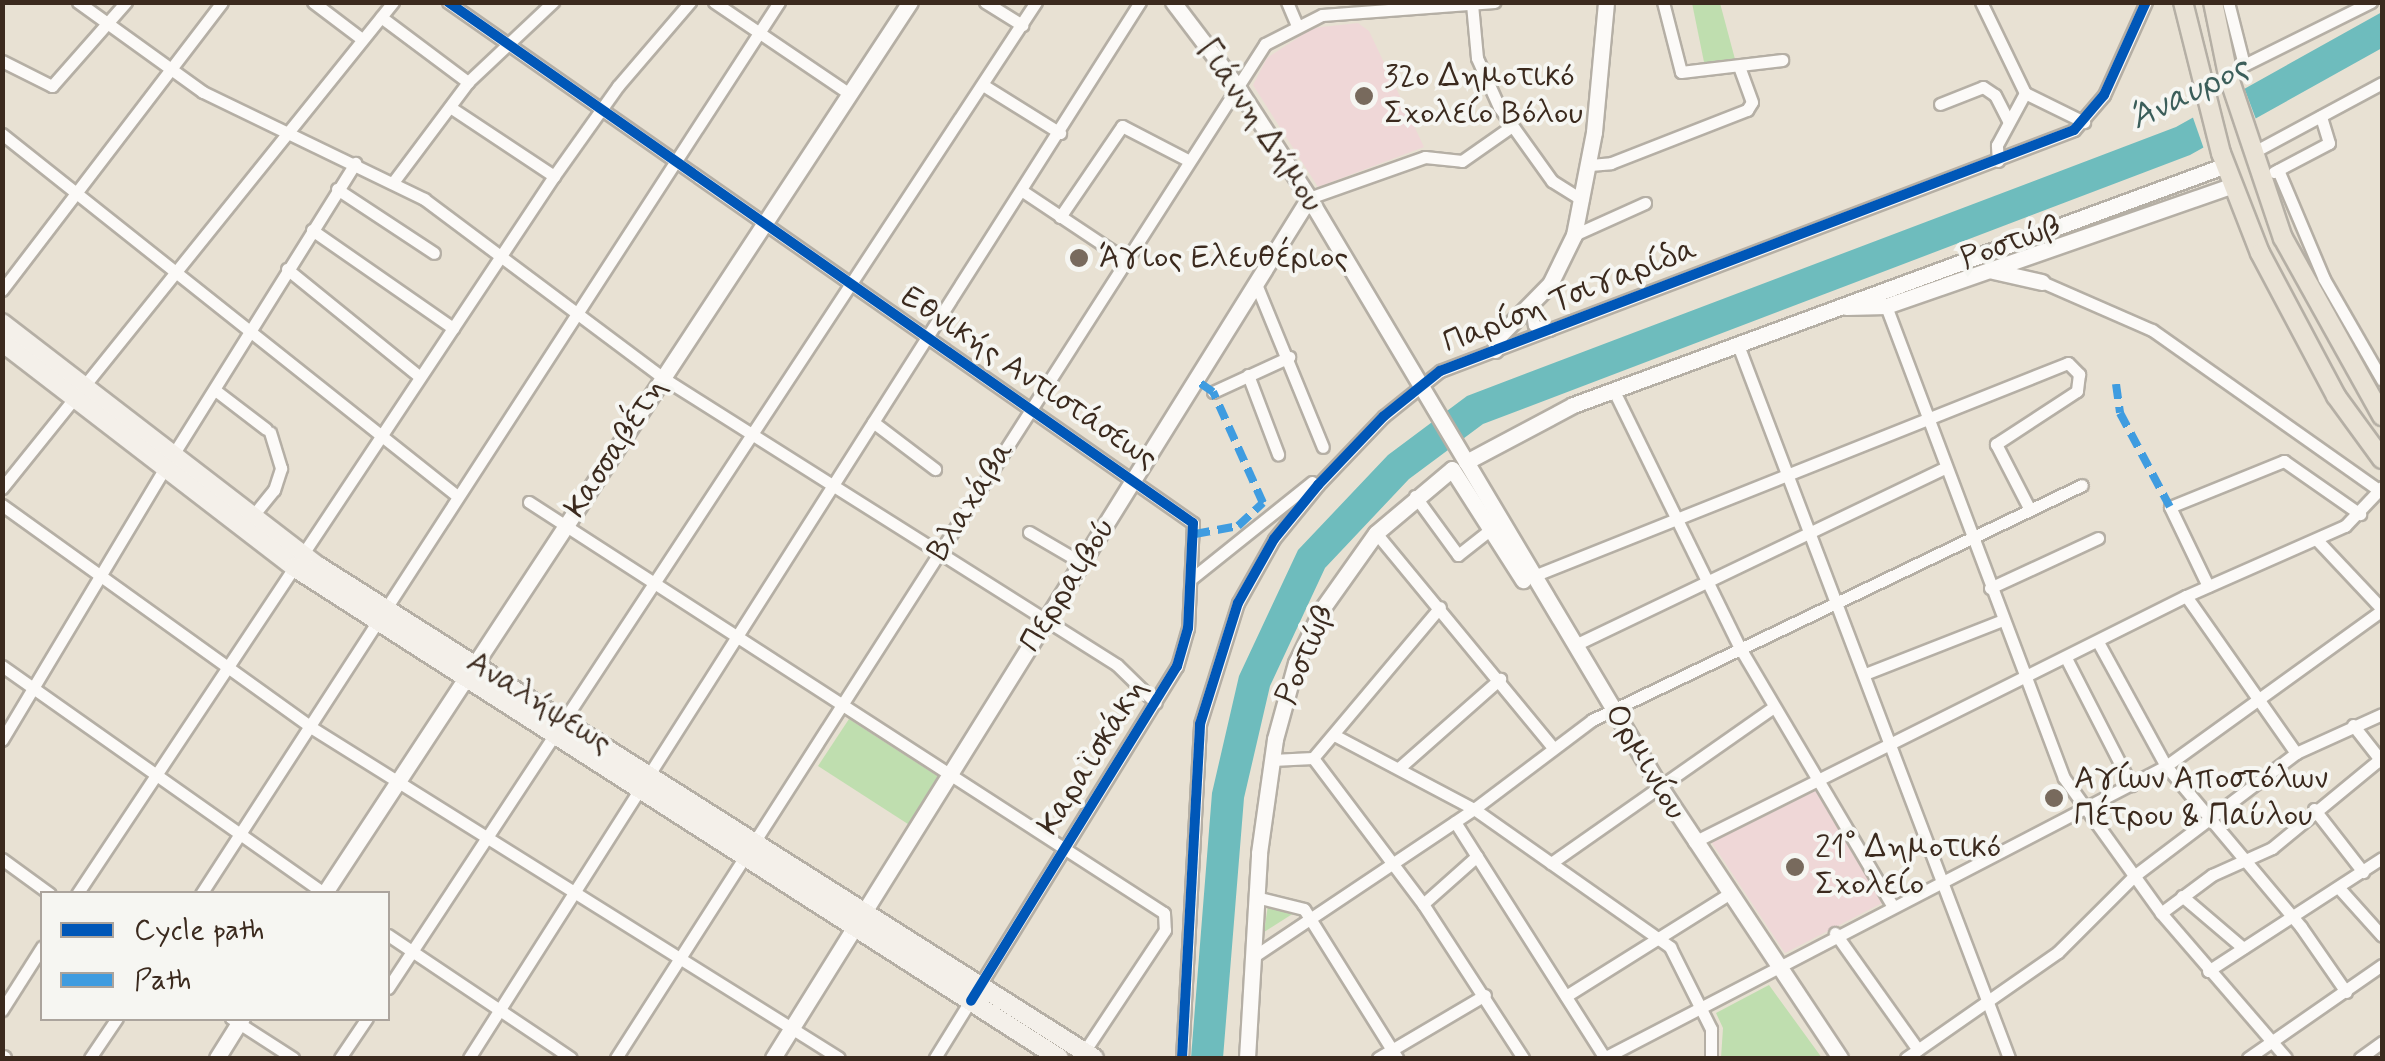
<!DOCTYPE html>
<html>
<head>
<meta charset="utf-8">
<style>
  body { margin:0 }
  #map { position:relative; width:2385px; height:1061px; overflow:hidden; background:#e8e1d3; font-family:Mynerve,sans-serif }
  div>[style] { position:absolute }
  [style*='--x'] { left:calc(var(--x)*1px); top:calc(var(--y)*1px); width:calc(var(--w)*1px); rotate:calc(var(--a)*1deg) }
  .built>* { inset:0; background:#efd7d7 }
  .green>* { inset:0; background:#bfdeaf }
  .water>* { inset:0; background:#6ebcbd }
  .pier>* { inset:0; background:#e8e1d3 }
  .roads { filter:drop-shadow(2px 0 #b5afa5) drop-shadow(-2px 0 #b5afa5) drop-shadow(0 2px #b5afa5) drop-shadow(0 -2px #b5afa5) }
  .minor>* { height:11px; margin:-5.5px; padding:0 5.5px; transform-origin:5.5px; border-radius:5.5px; background:#fcfaf8 }
  .tertiary>* { height:15px; margin:-7.5px; padding:0 7.5px; transform-origin:7.5px; border-radius:7.5px; background:#fcfaf8 }
  .secondary>* { height:18px; margin:-9px; padding:0 9px; transform-origin:9px; border-radius:9px; background:#f4f0ea }
  .primary>* { height:18px; margin:-9px; padding:0 9px; transform-origin:9px; border-radius:9px; background:#e9e2d5 }
  .quiet>* { height:8px; margin-top:-4px; transform-origin:0; background:repeating-linear-gradient(90deg,#3f9ce0 0 15px,transparent 0 23px) }
  .cycleway>* { height:10px; margin:-5px; padding:0 5px; transform-origin:5px; border-radius:5px; background:#0057b8 }
  .dots>* { width:28px; height:28px; translate:-50% -50%; box-sizing:border-box; border:5px solid #f6f6f2; border-radius:50% }
  span { translate:-50% -50%; white-space:nowrap; text-align:center; line-height:1.15; -webkit-text-stroke:8px #f6f6f2; paint-order:stroke }
  .poi-label { font-size:32px; color:#3b2a1e }
  .left { translate:0 -50%; text-align:left }
  .street-label { font-size:32px; color:#3b2a1e }
  .water-label { font-size:35px; color:#3b5e5a; font-style:italic }
  .frame { position:absolute; inset:0; border:5px solid #3b2a1e; pointer-events:none }
  .legend { position:absolute; left:40px; top:891px; width:350px; height:130px; box-sizing:border-box; background:#f6f6f2; border:2px solid #aba49d; margin:0; padding:12px 18px; list-style:none; font-size:30px; color:#3b2a1e }
  .legend li { display:flex; align-items:center; gap:20px; height:50px }
  .legend b { width:50px; border:2px solid #aba49d }
</style>
</head>
<body>
<div id="map">
  <div class="built">
    <i style="clip-path:polygon(1358px 23px,1369px 31px,1424px 147px,1318px 187px,1253px 85px,1267px 58px,1313px 28px)"></i>
    <i style="clip-path:polygon(1815px 787px,1886px 901px,1785px 953px,1710px 840px)"></i>
  </div>
  <div class="green">
    <i style="clip-path:polygon(1692px 3px,1720px 3px,1736px 63px,1705px 67px)"></i>
    <i style="clip-path:polygon(849px 719px,942px 779px,911px 826px,818px 766px)"></i>
    <i style="clip-path:polygon(1268px 905px,1290px 907px,1294px 913px,1264px 932px)"></i>
    <i style="clip-path:polygon(1769px 985px,1822px 1058px,1721px 1058px,1723px 1028px,1716px 1013px)"></i>
  </div>
  <div class="water">
    <i style="clip-path:polygon(2382px 12px,2382px 48px,2190px 155px,1483px 424px,1409px 479px,1325px 568px,1270px 686px,1244px 798px,1223px 1058px,1191px 1058px,1212px 793px,1239px 676px,1298px 550px,1388px 455px,1467px 396px,2176px 127px)"></i>
  </div>
  <div class="pier">
    <i style="clip-path:polygon(2242px 82px,2257px 122px,2205px 152px,2191px 112px)"></i>
  </div>
  <div class="roads">
    <div class="minor">
      <i style="--x:78;--y:2;--w:154;--a:35.8"></i>
      <i style="--x:203;--y:92;--w:246;--a:25.8"></i>
      <i style="--x:424;--y:199;--w:299;--a:36.8"></i>
      <i style="--x:663;--y:378;--w:537;--a:32.3"></i>
      <i style="--x:1117;--y:665;--w:54;--a:44.3"></i>
      <i style="--x:313;--y:2;--w:61;--a:37.1"></i>
      <i style="--x:448;--y:2;--w:909;--a:34.97"></i>
      <i style="--x:1193;--y:523;--w:105;--a:92.7"></i>
      <i style="--x:1188;--y:628;--w:40;--a:106"></i>
      <i style="--x:1177;--y:666;--w:461;--a:121.7"></i>
      <i style="--x:714;--y:2;--w:164;--a:34.1"></i>
      <i style="--x:985;--y:2;--w:44;--a:31.9"></i>
      <i style="--x:1287;--y:2;--w:25;--a:67"></i>
      <i style="--x:1663;--y:2;--w:72;--a:75.6"></i>
      <i style="--x:1681;--y:72;--w:102;--a:-6.8"></i>
      <i style="--x:1981;--y:2;--w:101;--a:64.2"></i>
      <i style="--x:2025;--y:93;--w:66;--a:26.2"></i>
      <i style="--x:2228;--y:2;--w:65;--a:75.7"></i>
      <i style="--x:2244;--y:65;--w:142;--a:-26.4"></i>
      <i style="--x:1472;--y:4;--w:54;--a:84.7"></i>
      <i style="--x:1477;--y:58;--w:54;--a:65.8"></i>
      <i style="--x:1499;--y:107;--w:91;--a:54.4"></i>
      <i style="--x:1552;--y:181;--w:36;--a:32"></i>
      <i style="--x:381;--y:17;--w:109;--a:36.8"></i>
      <i style="--x:2;--y:61;--w:56;--a:26.6"></i>
      <i style="--x:52;--y:86;--w:112;--a:-48.6"></i>
      <i style="--x:983;--y:85;--w:91;--a:31.9"></i>
      <i style="--x:1940;--y:104;--w:46;--a:-21.6"></i>
      <i style="--x:1983;--y:87;--w:14;--a:34"></i>
      <i style="--x:1995;--y:95;--w:29;--a:63"></i>
      <i style="--x:450;--y:107;--w:125;--a:33.6"></i>
      <i style="--x:2;--y:134;--w:580;--a:38.49"></i>
      <i style="--x:2252;--y:153;--w:148;--a:-28.3"></i>
      <i style="--x:1998;--y:161;--w:16;--a:-94"></i>
      <i style="--x:1997;--y:145;--w:59;--a:-61.7"></i>
      <i style="--x:1590;--y:165;--w:21;--a:-5"></i>
      <i style="--x:1611;--y:163;--w:146;--a:-21.3"></i>
      <i style="--x:1747;--y:110;--w:9;--a:-58"></i>
      <i style="--x:1752;--y:102;--w:38;--a:-110"></i>
      <i style="--x:2278;--y:170;--w:118;--a:67.1"></i>
      <i style="--x:2324;--y:279;--w:116;--a:60.1"></i>
      <i style="--x:2274;--y:172;--w:62;--a:-27.8"></i>
      <i style="--x:2329;--y:143;--w:28;--a:-107"></i>
      <i style="--x:394;--y:181;--w:124;--a:-53.2"></i>
      <i style="--x:468;--y:82;--w:117;--a:-43.3"></i>
      <i style="--x:337;--y:189;--w:116;--a:33.4"></i>
      <i style="--x:1024;--y:192;--w:119;--a:33.7"></i>
      <i style="--x:1309;--y:198;--w:123;--a:-19.5"></i>
      <i style="--x:1425;--y:157;--w:37;--a:6"></i>
      <i style="--x:1462;--y:161;--w:61;--a:-35"></i>
      <i style="--x:1060;--y:217;--w:110;--a:-55.7"></i>
      <i style="--x:1122;--y:126;--w:72;--a:27.3"></i>
      <i style="--x:312;--y:230;--w:172;--a:34.8"></i>
      <i style="--x:1574;--y:235;--w:78;--a:-24.3"></i>
      <i style="--x:287;--y:269;--w:171;--a:39.1"></i>
      <i style="--x:2042;--y:282;--w:120;--a:23.6"></i>
      <i style="--x:2152;--y:330;--w:281;--a:35.2"></i>
      <i style="--x:1256;--y:284;--w:176;--a:67.7"></i>
      <i style="--x:2;--y:290;--w:362;--a:-52.6"></i>
      <i style="--x:1886;--y:306;--w:504;--a:69.34"></i>
      <i style="--x:2064;--y:778;--w:166;--a:54.3"></i>
      <i style="--x:2161;--y:913;--w:191;--a:49.2"></i>
      <i style="--x:1531;--y:307;--w:18;--a:81"></i>
      <i style="--x:1534;--y:325;--w:16;--a:18"></i>
      <i style="--x:1738;--y:345;--w:763;--a:69.19"></i>
      <i style="--x:1248;--y:375;--w:85;--a:69.2"></i>
      <i style="--x:215;--y:390;--w:64;--a:37.4"></i>
      <i style="--x:1614;--y:391;--w:286;--a:63.9"></i>
      <i style="--x:1740;--y:648;--w:299;--a:59.4"></i>
      <i style="--x:1213;--y:392;--w:84;--a:-24.7"></i>
      <i style="--x:873;--y:422;--w:78;--a:37.2"></i>
      <i style="--x:171;--y:458;--w:348;--a:-58"></i>
      <i style="--x:2;--y:488;--w:624;--a:-51.18"></i>
      <i style="--x:1415;--y:496;--w:73;--a:53.9"></i>
      <i style="--x:1458;--y:555;--w:42;--a:-38.2"></i>
      <i style="--x:529;--y:502;--w:756;--a:32.91"></i>
      <i style="--x:1164;--y:913;--w:17;--a:87"></i>
      <i style="--x:1165;--y:930;--w:150;--a:123.6"></i>
      <i style="--x:2;--y:505;--w:378;--a:35.7"></i>
      <i style="--x:309;--y:726;--w:625;--a:32.06"></i>
      <i style="--x:251;--y:518;--w:36;--a:-51"></i>
      <i style="--x:274;--y:490;--w:23;--a:-72"></i>
      <i style="--x:281;--y:468;--w:37;--a:-107"></i>
      <i style="--x:1029;--y:532;--w:61;--a:30.3"></i>
      <i style="--x:1376;--y:533;--w:278;--a:50.5"></i>
      <i style="--x:2317;--y:540;--w:95;--a:46.7"></i>
      <i style="--x:1531;--y:577;--w:578;--a:-21.73"></i>
      <i style="--x:2068;--y:363;--w:16;--a:45"></i>
      <i style="--x:2079;--y:374;--w:17;--a:97"></i>
      <i style="--x:2077;--y:391;--w:97;--a:146.8"></i>
      <i style="--x:1996;--y:444;--w:74;--a:62.7"></i>
      <i style="--x:1191;--y:579;--w:155;--a:-38.7"></i>
      <i style="--x:2208;--y:586;--w:88;--a:-115.7"></i>
      <i style="--x:2170;--y:507;--w:123;--a:-22"></i>
      <i style="--x:2284;--y:461;--w:93;--a:34.9"></i>
      <i style="--x:1990;--y:588;--w:119;--a:-24.8"></i>
      <i style="--x:2186;--y:596;--w:192;--a:55"></i>
      <i style="--x:2098;--y:642;--w:141;--a:61.3"></i>
      <i style="--x:2166;--y:766;--w:210;--a:50"></i>
      <i style="--x:2301;--y:927;--w:79;--a:55.3"></i>
      <i style="--x:1575;--y:645;--w:409;--a:-25.6"></i>
      <i style="--x:2066;--y:658;--w:143;--a:62.9"></i>
      <i style="--x:2;--y:666;--w:395;--a:35.2"></i>
      <i style="--x:1865;--y:674;--w:148;--a:-21.4"></i>
      <i style="--x:2353;--y:725;--w:47;--a:51.9"></i>
      <i style="--x:1336;--y:736;--w:156;--a:27.9"></i>
      <i style="--x:1474;--y:809;--w:240;--a:35.1"></i>
      <i style="--x:1670;--y:947;--w:92;--a:63.4"></i>
      <i style="--x:1711;--y:1029;--w:29;--a:90"></i>
      <i style="--x:2;--y:740;--w:316;--a:-59.1"></i>
      <i style="--x:1313;--y:758;--w:183;--a:53"></i>
      <i style="--x:1423;--y:904;--w:184;--a:57"></i>
      <i style="--x:1272;--y:760;--w:41;--a:-2.8"></i>
      <i style="--x:1313;--y:758;--w:197;--a:-49.9"></i>
      <i style="--x:1399;--y:768;--w:135;--a:-41.4"></i>
      <i style="--x:2314;--y:809;--w:80;--a:52.1"></i>
      <i style="--x:1455;--y:822;--w:280;--a:57.6"></i>
      <i style="--x:1694;--y:842;--w:550;--a:-26.57"></i>
      <i style="--x:2186;--y:596;--w:174;--a:-23.8"></i>
      <i style="--x:2345;--y:526;--w:54;--a:-46.5"></i>
      <i style="--x:2;--y:859;--w:59;--a:36.1"></i>
      <i style="--x:1551;--y:863;--w:272;--a:-35"></i>
      <i style="--x:2339;--y:888;--w:64;--a:48.1"></i>
      <i style="--x:77;--y:894;--w:862;--a:-56.4"></i>
      <i style="--x:554;--y:176;--w:110;--a:-54.6"></i>
      <i style="--x:618;--y:86;--w:111;--a:-49.4"></i>
      <i style="--x:201;--y:894;--w:1063;--a:-57.06"></i>
      <i style="--x:2182;--y:896;--w:80;--a:40.4"></i>
      <i style="--x:1256;--y:897;--w:49;--a:14"></i>
      <i style="--x:1304;--y:909;--w:176;--a:58"></i>
      <i style="--x:1423;--y:904;--w:72;--a:-41.6"></i>
      <i style="--x:2161;--y:913;--w:64;--a:-36.7"></i>
      <i style="--x:2212;--y:875;--w:66;--a:-24.2"></i>
      <i style="--x:2272;--y:848;--w:140;--a:-39.5"></i>
      <i style="--x:1835;--y:933;--w:143;--a:54.6"></i>
      <i style="--x:388;--y:935;--w:220;--a:33.9"></i>
      <i style="--x:1253;--y:957;--w:266;--a:-33.8"></i>
      <i style="--x:1474;--y:809;--w:148;--a:-37"></i>
      <i style="--x:1592;--y:720;--w:543;--a:-25.62"></i>
      <i style="--x:2208;--y:971;--w:207;--a:-33"></i>
      <i style="--x:388;--y:988;--w:1180;--a:-56.69"></i>
      <i style="--x:1566;--y:996;--w:190;--a:-32.1"></i>
      <i style="--x:2;--y:1010;--w:75;--a:-57.6"></i>
      <i style="--x:231;--y:1018;--w:74;--a:32.8"></i>
      <i style="--x:90;--y:1058;--w:48;--a:-56"></i>
      <i style="--x:340;--y:1058;--w:48;--a:-56"></i>
      <i style="--x:469;--y:1058;--w:1251;--a:-57.57"></i>
      <i style="--x:616;--y:1058;--w:1204;--a:-57.38"></i>
      <i style="--x:1265;--y:44;--w:64;--a:-27"></i>
      <i style="--x:1322;--y:15;--w:173;--a:-4.3"></i>
      <i style="--x:1182;--y:1058;--w:334;--a:-86.9"></i>
      <i style="--x:1200;--y:724;--w:127;--a:-72.6"></i>
      <i style="--x:1238;--y:603;--w:73;--a:-60.6"></i>
      <i style="--x:1274;--y:539;--w:70;--a:-50.8"></i>
      <i style="--x:1318;--y:485;--w:95;--a:-46.3"></i>
      <i style="--x:1384;--y:416;--w:72;--a:-38.8"></i>
      <i style="--x:1440;--y:371;--w:678;--a:-20.81"></i>
      <i style="--x:2074;--y:130;--w:46;--a:-49.4"></i>
      <i style="--x:2104;--y:95;--w:102;--a:-65.7"></i>
      <i style="--x:1378;--y:1058;--w:124;--a:-30.5"></i>
      <i style="--x:1604;--y:1058;--w:633;--a:-27.46"></i>
      <i style="--x:2166;--y:766;--w:266;--a:-35.8"></i>
      <i style="--x:1906;--y:1058;--w:185;--a:-34.9"></i>
      <i style="--x:2058;--y:952;--w:107;--a:-45"></i>
      <i style="--x:2134;--y:876;--w:203;--a:-37.2"></i>
      <i style="--x:2296;--y:753;--w:94;--a:-24.4"></i>
      <i style="--x:2248;--y:1058;--w:163;--a:-34.8"></i>
      <i style="--x:2360;--y:1058;--w:27;--a:-36"></i>
    </div>
    <div class="tertiary">
      <i style="--x:1173;--y:2;--w:104;--a:52.8"></i>
      <i style="--x:1236;--y:85;--w:135;--a:57.1"></i>
      <i style="--x:1309;--y:198;--w:686;--a:59.21"></i>
      <i style="--x:1660;--y:787;--w:325;--a:56.4"></i>
      <i style="--x:1993;--y:271;--w:50;--a:12.7"></i>
      <i style="--x:1846;--y:307;--w:40;--a:-1.4"></i>
      <i style="--x:1886;--y:306;--w:368;--a:-19.2"></i>
      <i style="--x:1495;--y:350;--w:15;--a:-74"></i>
      <i style="--x:1499;--y:336;--w:73;--a:-45.6"></i>
      <i style="--x:1550;--y:284;--w:55;--a:-63.9"></i>
      <i style="--x:1574;--y:235;--w:105;--a:-79"></i>
      <i style="--x:1594;--y:132;--w:131;--a:-84.7"></i>
      <i style="--x:1466;--y:462;--w:121;--a:-28"></i>
      <i style="--x:1573;--y:405;--w:696;--a:-20.18"></i>
      <i style="--x:324;--y:894;--w:1067;--a:-56.7"></i>
      <i style="--x:2;--y:1058;--w:1;--a:0"></i>
      <i style="--x:217;--y:1058;--w:47;--a:-58"></i>
      <i style="--x:773;--y:1058;--w:1013;--a:-58.07"></i>
      <i style="--x:1247;--y:1058;--w:205;--a:-86.6"></i>
      <i style="--x:1259;--y:853;--w:115;--a:-82"></i>
      <i style="--x:1275;--y:739;--w:79;--a:-74.6"></i>
      <i style="--x:1296;--y:663;--w:60;--a:-64.3"></i>
      <i style="--x:1322;--y:609;--w:93;--a:-54.6"></i>
      <i style="--x:1376;--y:533;--w:99;--a:-40.1"></i>
      <i style="--x:1452;--y:469;--w:132;--a:57.4"></i>
    </div>
    <div class="secondary">
      <i style="--x:2;--y:323;--w:399;--a:37.6"></i>
      <i style="--x:318;--y:566;--w:919;--a:32.38"></i>
      <i style="--x:2;--y:342;--w:369;--a:37.6"></i>
      <i style="--x:294;--y:567;--w:909;--a:32.69"></i>
    </div>
    <div class="primary">
      <i style="--x:2183;--y:2;--w:156;--a:75.9"></i>
      <i style="--x:2221;--y:153;--w:107;--a:68.7"></i>
      <i style="--x:2260;--y:253;--w:162;--a:62"></i>
      <i style="--x:2336;--y:396;--w:78;--a:53.9"></i>
      <i style="--x:2213;--y:2;--w:75;--a:78.4"></i>
      <i style="--x:2228;--y:75;--w:172;--a:71.4"></i>
      <i style="--x:2283;--y:238;--w:204;--a:60.9"></i>
    </div>
  </div>
  <div class="quiet">
    <i style="--x:2116;--y:384;--w:29;--a:82"></i>
    <i style="--x:2120;--y:413;--w:106;--a:62"></i>
    <i style="--x:1195;--y:534;--w:44;--a:-10.5"></i>
    <i style="--x:1238;--y:526;--w:34;--a:-43"></i>
    <i style="--x:1263;--y:503;--w:122;--a:-114.2"></i>
    <i style="--x:1213;--y:392;--w:21;--a:-145"></i>
  </div>
  <div class="cycleway">
    <i style="--x:448;--y:2;--w:909;--a:34.97"></i>
    <i style="--x:1193;--y:523;--w:105;--a:92.7"></i>
    <i style="--x:1188;--y:628;--w:40;--a:106"></i>
    <i style="--x:1177;--y:666;--w:393;--a:121.6"></i>
    <i style="--x:1182;--y:1058;--w:334;--a:-86.9"></i>
    <i style="--x:1200;--y:724;--w:127;--a:-72.6"></i>
    <i style="--x:1238;--y:603;--w:73;--a:-60.6"></i>
    <i style="--x:1274;--y:539;--w:70;--a:-50.8"></i>
    <i style="--x:1318;--y:485;--w:95;--a:-46.3"></i>
    <i style="--x:1384;--y:416;--w:72;--a:-38.8"></i>
    <i style="--x:1440;--y:371;--w:678;--a:-20.81"></i>
    <i style="--x:2074;--y:130;--w:46;--a:-49.4"></i>
    <i style="--x:2104;--y:95;--w:102;--a:-65.7"></i>
  </div>
  <div class="dots">
    <i style="left:1364px;top:96px;background:#786a5d"></i>
    <i style="left:1079px;top:258px;background:#786a5d"></i>
    <i style="left:2054px;top:798px;background:#786a5d"></i>
    <i style="left:1795px;top:867px;background:#786a5d"></i>
  </div>
  <div class="poi-label">
    <span class="left" style="left:1384px;top:96px">32ο Δημοτικό<br>Σχολείο Βόλου</span>
    <span class="left" style="left:1099px;top:258px">Άγιος Ελευθέριος</span>
    <span class="left" style="left:2074px;top:798px">Αγίων Αποστόλων<br>Πέτρου &amp; Παύλου</span>
    <span class="left" style="left:1815px;top:867px">21° Δημοτικό<br>Σχολείο</span>
  </div>
  <div class="street-label">
    <span style="left:1259px;top:126px;rotate:56deg">Γιάννη Δήμου</span>
    <span style="left:2011px;top:243px;rotate:-20deg">Ροστώβ</span>
    <span style="left:1570px;top:296px;rotate:-21deg">Παρίση Τσιγαρίδα</span>
    <span style="left:1029px;top:378px;rotate:34deg">Εθνικής Αντιστάσεως</span>
    <span style="left:616px;top:448px;rotate:-57deg">Κασσαβέτη</span>
    <span style="left:971px;top:501px;rotate:-58deg">Βλαχάβα</span>
    <span style="left:1068px;top:585px;rotate:-58deg">Περραιβού</span>
    <span style="left:1306px;top:655px;rotate:-67deg">Ροστώβ</span>
    <span style="left:539px;top:703px;rotate:32deg">Αναλήψεως</span>
    <span style="left:1093px;top:757px;rotate:-58deg">Καραϊσκάκη</span>
    <span style="left:1645px;top:762px;rotate:59deg">Ορμινίου</span>
  </div>
  <div class="water-label">
    <span style="left:2189px;top:93px;rotate:-26deg">Άναυρος</span>
  </div>
  <div class="frame"></div>
  <ul class="legend">
  <li><b style="height:12px;background:#0057b8"></b>Cycle path</li>
  <li><b style="height:12px;background:#3f9ce0"></b>Path</li>
  </ul>
</div>
</body>
</html>
